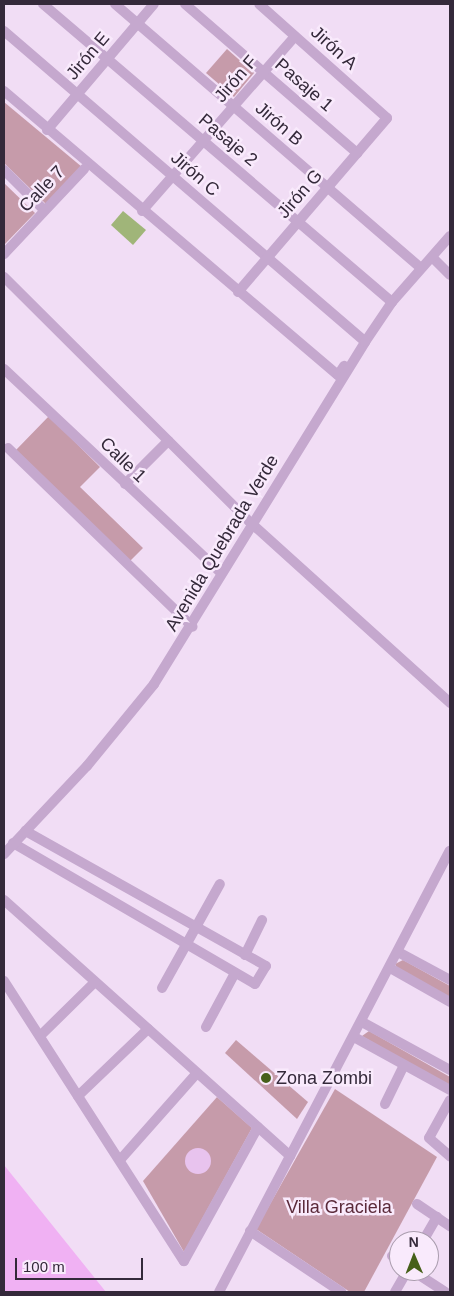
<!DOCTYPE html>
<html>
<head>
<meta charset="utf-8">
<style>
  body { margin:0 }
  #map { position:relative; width:454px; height:1296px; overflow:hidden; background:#f1ddf5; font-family:Helvetica,sans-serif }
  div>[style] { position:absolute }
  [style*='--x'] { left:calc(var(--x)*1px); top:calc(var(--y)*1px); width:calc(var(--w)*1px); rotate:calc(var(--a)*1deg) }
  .green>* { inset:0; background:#c69baa }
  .sand>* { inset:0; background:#f0b1f3 }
  .plaza>* { inset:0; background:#e8c3ee }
  .round { border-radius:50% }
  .water>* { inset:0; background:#a0b579 }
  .minor>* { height:10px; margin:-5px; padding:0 5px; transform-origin:5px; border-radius:5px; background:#c5a8ce }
  .dots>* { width:14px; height:14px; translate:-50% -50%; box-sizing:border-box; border:2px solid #f9eafc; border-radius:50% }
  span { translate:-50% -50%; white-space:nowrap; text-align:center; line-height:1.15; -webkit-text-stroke:5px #f9eafc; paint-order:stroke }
  .street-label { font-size:18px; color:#34293a }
  .poi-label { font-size:18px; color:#34293a }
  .left { translate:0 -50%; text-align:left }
  .park-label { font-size:18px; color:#5b2a3a }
  .frame { position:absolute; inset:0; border:5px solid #34293a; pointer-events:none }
  .north { position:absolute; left:389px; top:1231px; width:50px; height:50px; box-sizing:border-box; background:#f9eafc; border:1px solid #aa9dae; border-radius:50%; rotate:359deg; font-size:14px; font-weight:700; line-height:20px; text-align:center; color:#34293a }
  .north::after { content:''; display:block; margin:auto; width:18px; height:22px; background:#46601a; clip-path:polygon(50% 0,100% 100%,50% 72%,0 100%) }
  .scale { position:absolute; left:15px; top:1258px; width:128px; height:22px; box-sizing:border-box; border:2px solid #34293a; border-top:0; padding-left:6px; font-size:15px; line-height:18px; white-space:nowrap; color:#34293a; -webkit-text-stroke:4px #f9eafc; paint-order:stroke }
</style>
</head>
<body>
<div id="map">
  <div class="green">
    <i style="clip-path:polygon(227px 49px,254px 73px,234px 97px,206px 73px)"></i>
    <i style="clip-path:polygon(4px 102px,82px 167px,47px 205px,4px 163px)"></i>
    <i style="clip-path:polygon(4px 183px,35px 213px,4px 245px)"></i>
    <i style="clip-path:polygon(49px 416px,100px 467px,80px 487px,143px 548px,130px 561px,16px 450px)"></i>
    <i style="clip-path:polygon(403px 960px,450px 986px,450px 998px,397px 968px,395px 964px)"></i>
    <i style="clip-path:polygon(369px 1031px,450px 1077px,450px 1088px,362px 1036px)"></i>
    <i style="clip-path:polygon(236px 1040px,308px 1102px,297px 1119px,225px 1053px)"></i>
    <i style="clip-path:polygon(335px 1089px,437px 1157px,364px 1292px,350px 1292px,256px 1229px)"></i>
    <i style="clip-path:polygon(217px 1097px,252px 1128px,184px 1252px,143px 1181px)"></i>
  </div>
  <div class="sand">
    <i style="clip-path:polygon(4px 1165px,106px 1292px,4px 1292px)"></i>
  </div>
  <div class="plaza">
    <i class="round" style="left:185px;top:1148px;width:26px;height:26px"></i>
  </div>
  <div class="water">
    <i style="clip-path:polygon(123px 211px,146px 230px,133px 245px,111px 225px)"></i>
  </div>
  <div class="minor">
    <i style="--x:43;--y:4;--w:459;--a:40.5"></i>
    <i style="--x:115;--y:4;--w:404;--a:40.8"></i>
    <i style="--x:185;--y:4;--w:228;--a:40.9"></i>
    <i style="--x:4;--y:31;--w:476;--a:40.7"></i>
    <i style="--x:4;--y:91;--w:438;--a:40.4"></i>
    <i style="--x:338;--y:375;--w:11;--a:-56"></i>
    <i style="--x:47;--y:130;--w:165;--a:-49.7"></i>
    <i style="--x:4;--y:170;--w:57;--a:45"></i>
    <i style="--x:142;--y:211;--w:232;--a:-48.8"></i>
    <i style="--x:4;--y:254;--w:117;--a:-46.7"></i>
    <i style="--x:433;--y:258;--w:24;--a:45"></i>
    <i style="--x:4;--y:277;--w:347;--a:44.9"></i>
    <i style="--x:250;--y:522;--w:270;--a:42.1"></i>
    <i style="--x:238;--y:292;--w:229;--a:-49.4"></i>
    <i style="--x:387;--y:118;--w:171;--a:-138.3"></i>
    <i style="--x:4;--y:369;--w:298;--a:43.2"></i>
    <i style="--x:8;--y:448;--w:257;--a:44.1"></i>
    <i style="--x:125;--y:484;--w:61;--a:-45"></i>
    <i style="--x:13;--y:843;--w:280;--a:30.2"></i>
    <i style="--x:255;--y:984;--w:21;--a:-59"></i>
    <i style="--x:266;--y:966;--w:276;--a:-150.7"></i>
    <i style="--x:4;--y:854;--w:121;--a:-46.7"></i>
    <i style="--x:87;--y:766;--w:106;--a:-50.7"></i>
    <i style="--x:154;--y:684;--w:402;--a:-58.3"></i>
    <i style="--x:365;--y:342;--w:48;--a:-56"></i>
    <i style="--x:392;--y:302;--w:88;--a:-48.7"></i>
    <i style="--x:4;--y:900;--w:384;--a:41.8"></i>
    <i style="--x:398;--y:952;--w:59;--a:28.3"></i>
    <i style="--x:245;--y:955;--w:39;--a:-64"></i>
    <i style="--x:390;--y:968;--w:69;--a:29.5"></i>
    <i style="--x:4;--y:981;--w:333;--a:57.3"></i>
    <i style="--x:184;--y:1261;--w:153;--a:-61.1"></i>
    <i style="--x:162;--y:988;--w:119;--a:-60.9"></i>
    <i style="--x:362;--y:1022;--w:100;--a:28.6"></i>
    <i style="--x:206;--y:1027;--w:61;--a:-61.8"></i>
    <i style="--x:40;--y:1036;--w:77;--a:-44.5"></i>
    <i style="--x:354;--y:1037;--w:110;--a:28.9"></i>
    <i style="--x:78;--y:1096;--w:97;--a:-43.7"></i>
    <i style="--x:450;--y:1100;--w:43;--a:118.9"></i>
    <i style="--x:429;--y:1138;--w:28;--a:41"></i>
    <i style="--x:385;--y:1104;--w:43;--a:-64"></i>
    <i style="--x:120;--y:1160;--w:116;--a:-48.5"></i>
    <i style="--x:417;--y:1204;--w:40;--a:34"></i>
    <i style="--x:250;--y:1231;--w:110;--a:33.8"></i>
    <i style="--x:423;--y:1241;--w:28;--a:-60"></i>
    <i style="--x:392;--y:1256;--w:9;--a:36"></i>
    <i style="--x:413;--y:1271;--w:38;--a:33"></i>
    <i style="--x:219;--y:1292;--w:498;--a:-62.4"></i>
    <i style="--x:395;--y:1292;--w:24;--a:-60"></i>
  </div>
  <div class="dots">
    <i style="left:266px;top:1078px;background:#46601a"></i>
  </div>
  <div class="street-label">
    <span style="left:334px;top:48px;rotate:42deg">Jirón A</span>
    <span style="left:88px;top:56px;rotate:-50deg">Jirón E</span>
    <span style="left:236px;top:79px;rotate:-49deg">Jirón F</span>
    <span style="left:304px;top:85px;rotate:41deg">Pasaje 1</span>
    <span style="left:279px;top:124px;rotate:41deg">Jirón B</span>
    <span style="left:228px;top:140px;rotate:40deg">Pasaje 2</span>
    <span style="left:195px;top:174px;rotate:41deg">Jirón C</span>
    <span style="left:42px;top:189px;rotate:-46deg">Calle 7</span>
    <span style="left:300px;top:194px;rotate:-49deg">Jirón G</span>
    <span style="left:123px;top:460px;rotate:44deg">Calle 1</span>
    <span style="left:222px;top:543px;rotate:-59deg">Avenida Quebrada Verde</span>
  </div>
  <div class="poi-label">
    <span class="left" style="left:276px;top:1078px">Zona Zombi</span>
  </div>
  <div class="park-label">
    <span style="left:339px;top:1207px">Villa Graciela</span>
  </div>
  <div class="frame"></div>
  <div class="north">N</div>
  <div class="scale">100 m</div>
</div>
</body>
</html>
